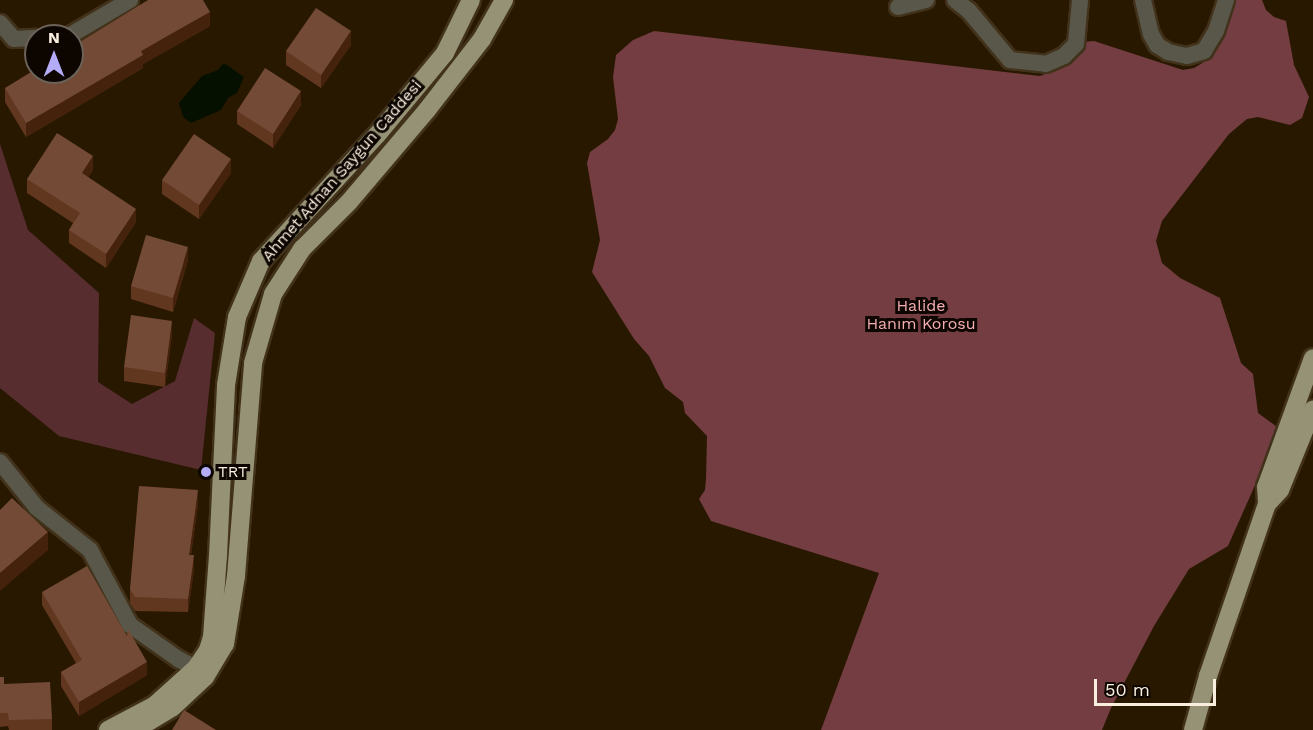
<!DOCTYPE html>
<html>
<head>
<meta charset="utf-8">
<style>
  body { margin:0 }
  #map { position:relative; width:1313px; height:730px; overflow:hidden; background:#291800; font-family:"Work Sans",sans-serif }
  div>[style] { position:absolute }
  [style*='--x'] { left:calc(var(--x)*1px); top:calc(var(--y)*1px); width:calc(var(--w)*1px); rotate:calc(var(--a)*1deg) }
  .green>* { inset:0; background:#572d30 }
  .forest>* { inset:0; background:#733d41 }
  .water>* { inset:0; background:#051000 }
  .roads { filter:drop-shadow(2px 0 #42321b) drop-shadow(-2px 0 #42321b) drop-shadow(0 2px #42321b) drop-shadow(0 -2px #42321b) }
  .minor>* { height:16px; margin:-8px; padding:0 8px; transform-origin:8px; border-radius:8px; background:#585749 }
  .major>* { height:18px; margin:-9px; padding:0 9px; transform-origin:9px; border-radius:9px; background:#959275 }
  .wall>* { inset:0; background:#623720 }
  .shaded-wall>* { inset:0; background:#45220b }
  .building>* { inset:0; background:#734a35 }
  .dots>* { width:16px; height:16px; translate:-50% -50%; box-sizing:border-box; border:3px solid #0c0500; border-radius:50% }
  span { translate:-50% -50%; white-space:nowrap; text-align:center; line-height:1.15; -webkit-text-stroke:6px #0c0500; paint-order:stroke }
  .street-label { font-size:16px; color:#faeedf }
  .park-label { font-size:16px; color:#f6aeb2 }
  .poi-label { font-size:16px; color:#faeedf }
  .left { translate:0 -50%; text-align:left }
  .north { position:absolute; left:24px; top:24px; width:60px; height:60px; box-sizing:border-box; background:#0c0500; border:2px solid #6b6259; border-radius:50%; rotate:0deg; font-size:16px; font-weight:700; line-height:24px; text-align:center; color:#faeedf }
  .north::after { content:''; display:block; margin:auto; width:21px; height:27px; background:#b5acf8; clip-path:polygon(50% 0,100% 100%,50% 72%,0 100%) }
  .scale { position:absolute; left:1094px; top:679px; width:122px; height:27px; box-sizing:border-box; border:3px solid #faeedf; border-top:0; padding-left:8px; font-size:18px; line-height:21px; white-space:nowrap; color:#faeedf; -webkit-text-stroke:4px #0c0500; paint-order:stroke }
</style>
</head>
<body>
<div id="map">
  <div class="green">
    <i style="clip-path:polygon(0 144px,28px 230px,99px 293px,98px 382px,132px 404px,175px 381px,194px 318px,215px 333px,201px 470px,59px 436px,0 388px)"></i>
  </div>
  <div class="forest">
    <i style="clip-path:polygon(1232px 0,1262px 0,1266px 10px,1274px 17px,1286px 21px,1294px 65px,1309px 97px,1302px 118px,1290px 125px,1258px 117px,1247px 119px,1229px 134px,1162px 221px,1156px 241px,1162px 263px,1180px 278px,1220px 298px,1241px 363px,1253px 374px,1258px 413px,1280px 429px,1228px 546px,1189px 569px,1154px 626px,1111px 708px,1102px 730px,821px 730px,879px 573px,711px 521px,699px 499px,705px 490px,706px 479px,707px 436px,685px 413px,683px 402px,665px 388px,649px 356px,634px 339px,592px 272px,600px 240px,587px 163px,590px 152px,608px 139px,615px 130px,618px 119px,613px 77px,616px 55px,633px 40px,654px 31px,1040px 76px,1061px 68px,1083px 42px,1094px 41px,1183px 70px,1194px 68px,1204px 62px,1217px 38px)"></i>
  </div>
  <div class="water">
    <i style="clip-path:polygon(224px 63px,244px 77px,237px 93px,228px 98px,221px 110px,191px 123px,183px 117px,179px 103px,202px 76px,218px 70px)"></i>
  </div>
  <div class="roads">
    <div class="minor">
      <i style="--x:955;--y:0;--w:18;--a:38"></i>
      <i style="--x:969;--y:11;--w:64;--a:50.1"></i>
      <i style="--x:1010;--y:60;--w:36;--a:6"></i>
      <i style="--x:1046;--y:64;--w:20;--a:-24"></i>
      <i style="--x:1064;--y:56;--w:17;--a:-45"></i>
      <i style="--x:1076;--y:44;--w:44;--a:-84.8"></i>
      <i style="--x:1143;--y:0;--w:35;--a:77"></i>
      <i style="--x:1151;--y:34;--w:13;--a:61"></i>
      <i style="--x:1157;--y:45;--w:13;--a:32"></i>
      <i style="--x:1168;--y:52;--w:19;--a:12"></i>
      <i style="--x:1187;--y:56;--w:18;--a:-16"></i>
      <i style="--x:1204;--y:51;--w:23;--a:-59"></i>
      <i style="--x:1216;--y:31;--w:33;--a:-72"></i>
      <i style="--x:898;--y:7;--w:29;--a:-14"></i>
      <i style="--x:0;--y:23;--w:21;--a:49"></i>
      <i style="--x:14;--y:39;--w:22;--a:-3"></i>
      <i style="--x:69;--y:36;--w:71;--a:-30.5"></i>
      <i style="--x:0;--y:462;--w:59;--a:51.2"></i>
      <i style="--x:37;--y:508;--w:68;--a:38.4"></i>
      <i style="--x:90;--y:550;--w:85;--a:61.9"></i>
      <i style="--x:130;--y:625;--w:59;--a:35.3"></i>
      <i style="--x:178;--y:659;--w:20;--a:27"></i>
    </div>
    <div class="major">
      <i style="--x:1267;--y:504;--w:19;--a:-47"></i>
      <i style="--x:1280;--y:490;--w:87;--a:-67.8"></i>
      <i style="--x:108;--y:730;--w:53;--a:-28"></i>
      <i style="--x:155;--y:705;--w:55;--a:-42.1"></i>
      <i style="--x:196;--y:668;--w:22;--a:-56"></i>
      <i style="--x:208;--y:650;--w:14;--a:-73"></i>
      <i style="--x:212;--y:637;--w:81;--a:-85.8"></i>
      <i style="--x:218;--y:556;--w:171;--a:-87.3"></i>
      <i style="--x:226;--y:385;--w:69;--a:-80.8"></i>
      <i style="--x:237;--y:317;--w:61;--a:-66.8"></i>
      <i style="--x:261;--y:261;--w:171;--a:-47.4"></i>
      <i style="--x:377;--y:135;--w:107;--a:-50.3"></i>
      <i style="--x:445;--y:53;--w:59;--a:-63.9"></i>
      <i style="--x:135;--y:730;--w:44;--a:-31.2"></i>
      <i style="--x:173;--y:707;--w:44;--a:-43.2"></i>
      <i style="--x:205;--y:677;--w:39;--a:-59"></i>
      <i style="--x:225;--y:644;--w:69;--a:-80.8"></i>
      <i style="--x:236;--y:576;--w:214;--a:-85.4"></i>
      <i style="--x:253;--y:363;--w:72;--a:-73.8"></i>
      <i style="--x:273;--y:294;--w:54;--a:-57.2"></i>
      <i style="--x:302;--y:249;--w:66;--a:-45"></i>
      <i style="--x:349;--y:202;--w:121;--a:-49.7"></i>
      <i style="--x:427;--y:110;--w:90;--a:-52.2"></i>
      <i style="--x:482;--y:39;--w:45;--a:-60.6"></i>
      <i style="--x:1193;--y:730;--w:56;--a:-74.5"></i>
      <i style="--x:1208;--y:676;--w:182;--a:-71.1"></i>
      <i style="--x:1267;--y:504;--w:17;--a:-93"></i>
      <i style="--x:1266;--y:487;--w:137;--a:-70"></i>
    </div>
  </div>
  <div class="wall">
    <i style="clip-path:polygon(210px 26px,143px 64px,143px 68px,26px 137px,5px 102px,5px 88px)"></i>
    <i style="clip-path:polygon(351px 45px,321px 88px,286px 65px,286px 51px)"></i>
    <i style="clip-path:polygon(301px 105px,273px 148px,237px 124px,237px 111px)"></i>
    <i style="clip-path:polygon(93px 170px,88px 177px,136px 222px,106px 268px,69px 243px,69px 230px,73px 223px,27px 193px,27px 179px)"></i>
    <i style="clip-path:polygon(231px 173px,199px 219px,162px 194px,162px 180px)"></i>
    <i style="clip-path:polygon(188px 260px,173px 312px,131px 299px,131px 286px)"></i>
    <i style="clip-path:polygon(172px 334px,165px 387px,124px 381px,124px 367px)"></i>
    <i style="clip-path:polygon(198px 504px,191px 555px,194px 569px,188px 612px,135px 611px,130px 603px,130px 589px)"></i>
    <i style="clip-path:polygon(42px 592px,147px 675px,79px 716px,61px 686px,61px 672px,76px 663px,42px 605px)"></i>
    <i style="clip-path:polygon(0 677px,4px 684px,52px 719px,52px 730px,9px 730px,8px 726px,0 727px)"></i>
  </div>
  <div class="shaded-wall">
    <i style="clip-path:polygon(210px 12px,210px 26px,143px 64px,143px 68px,26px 137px,26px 123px,141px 51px)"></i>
    <i style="clip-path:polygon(351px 31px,351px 45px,321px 88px,321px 75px)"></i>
    <i style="clip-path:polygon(301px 91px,301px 105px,273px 148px,273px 134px)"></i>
    <i style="clip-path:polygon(93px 156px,93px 170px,82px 187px,82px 173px)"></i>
    <i style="clip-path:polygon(231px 159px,231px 173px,199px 219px,199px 205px)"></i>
    <i style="clip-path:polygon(136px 209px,136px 222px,106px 268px,106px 254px)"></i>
    <i style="clip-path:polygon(188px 247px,188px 260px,173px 312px,173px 298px)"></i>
    <i style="clip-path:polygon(172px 321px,172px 334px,165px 387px,165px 373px)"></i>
    <i style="clip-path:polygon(198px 490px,198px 504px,189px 568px,189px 555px)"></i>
    <i style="clip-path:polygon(48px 532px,48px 550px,0 591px,0 573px)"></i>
    <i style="clip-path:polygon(194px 555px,194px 569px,188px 612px,188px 599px)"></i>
    <i style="clip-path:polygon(147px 662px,147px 675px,79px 716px,79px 702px)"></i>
  </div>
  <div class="building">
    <i style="clip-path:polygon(148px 0,203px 0,210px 12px,141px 51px,143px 55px,26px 123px,5px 88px,36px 69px,36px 72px,72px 72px,72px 47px)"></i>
    <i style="clip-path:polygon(316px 8px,351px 31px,321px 75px,286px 51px)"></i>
    <i style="clip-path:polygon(265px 68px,301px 91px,273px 134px,237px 111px)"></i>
    <i style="clip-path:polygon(57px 133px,93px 156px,82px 173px,136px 209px,106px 254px,69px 230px,80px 213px,27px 179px)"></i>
    <i style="clip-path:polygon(194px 134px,231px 159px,199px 205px,162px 180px)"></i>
    <i style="clip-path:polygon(146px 235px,188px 247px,173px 298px,131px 286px)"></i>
    <i style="clip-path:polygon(131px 315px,172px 321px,165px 373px,124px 367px)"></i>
    <i style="clip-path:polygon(139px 486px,198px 490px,189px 555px,194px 555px,188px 599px,135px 597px,130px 589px)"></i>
    <i style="clip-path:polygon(12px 498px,48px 532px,0 573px,0 510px)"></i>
    <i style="clip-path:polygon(87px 566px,127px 636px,128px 629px,147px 662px,79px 702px,61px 672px,82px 660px,42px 592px)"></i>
    <i style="clip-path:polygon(0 677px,4px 677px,4px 684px,50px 682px,52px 719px,9px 720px,8px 713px,0 713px)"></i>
    <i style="clip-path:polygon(184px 710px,216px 730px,172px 730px)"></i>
  </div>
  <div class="dots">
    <i style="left:206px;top:472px;background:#b5acf8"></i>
  </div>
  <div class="street-label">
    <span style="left:342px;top:171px;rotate:-49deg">Ahmet Adnan Saygun Caddesi</span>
  </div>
  <div class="park-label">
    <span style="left:921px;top:315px">Halide<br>Hanım Korosu</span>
  </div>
  <div class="poi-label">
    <span class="left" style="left:218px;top:472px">TRT</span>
  </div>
  <div class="north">N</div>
  <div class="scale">50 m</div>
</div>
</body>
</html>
